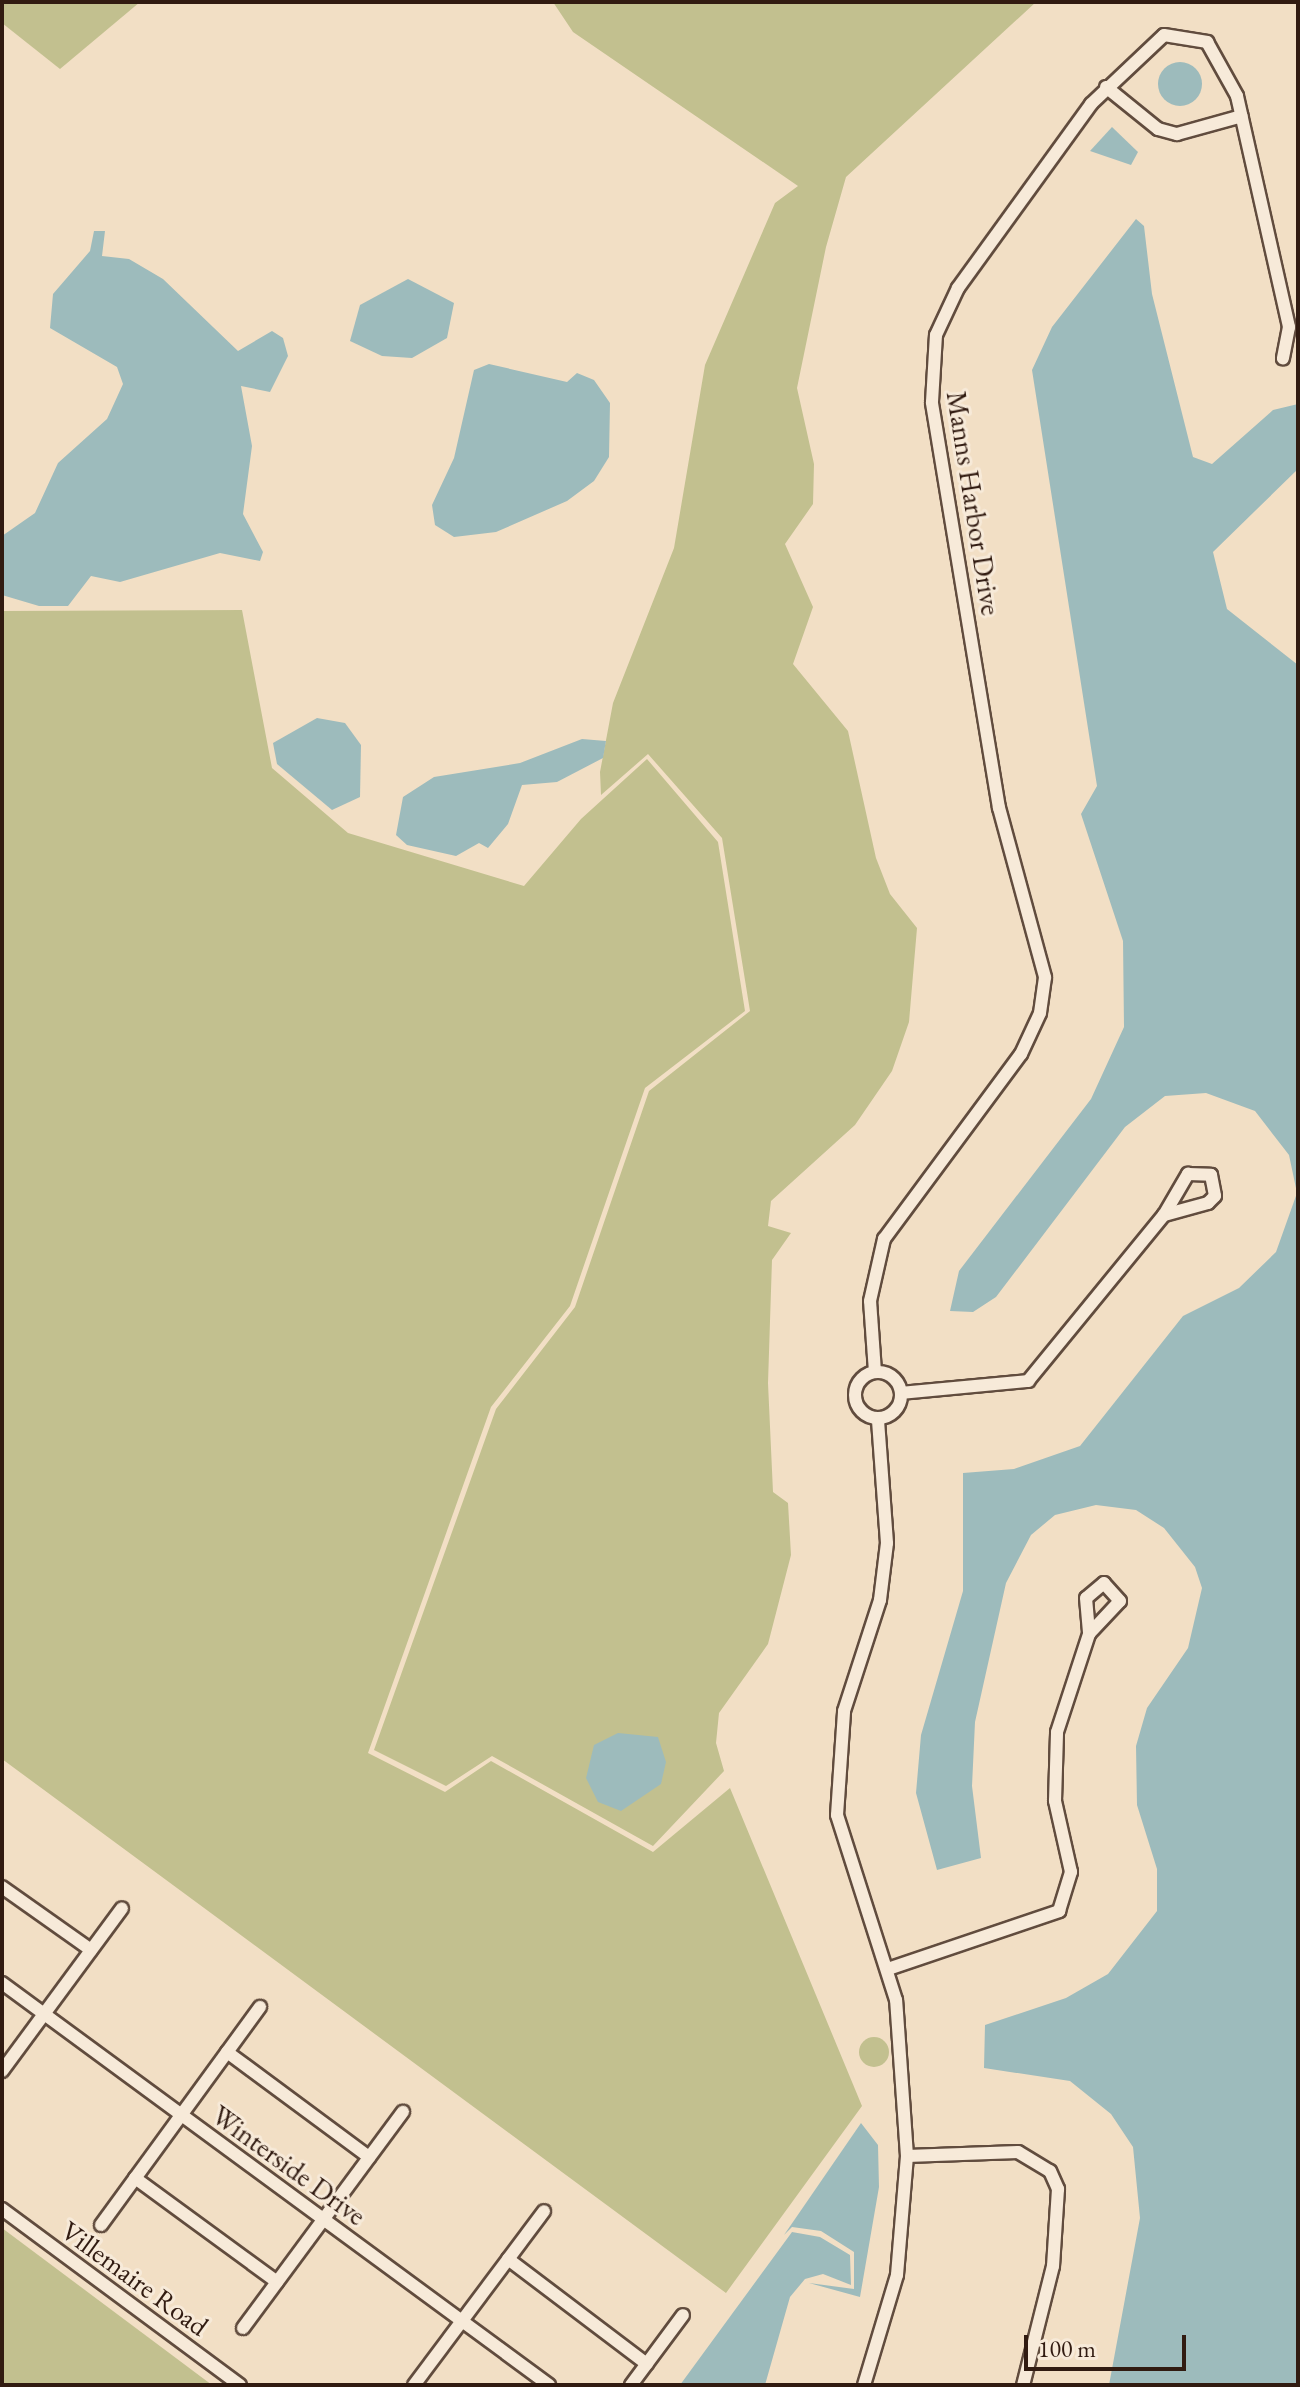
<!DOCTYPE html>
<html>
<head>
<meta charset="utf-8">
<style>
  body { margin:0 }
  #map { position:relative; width:1300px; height:2387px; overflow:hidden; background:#f2dfc5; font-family:"EB Garamond",serif }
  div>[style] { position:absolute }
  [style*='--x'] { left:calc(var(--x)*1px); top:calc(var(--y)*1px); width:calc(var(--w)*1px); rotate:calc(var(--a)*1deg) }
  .green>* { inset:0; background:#c2c08f }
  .round { border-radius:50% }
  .water>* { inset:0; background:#9dbbbc }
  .roads { filter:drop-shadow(2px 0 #614c3e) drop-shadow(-2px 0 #614c3e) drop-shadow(0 2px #614c3e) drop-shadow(0 -2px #614c3e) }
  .minor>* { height:12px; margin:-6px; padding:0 6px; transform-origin:6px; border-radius:6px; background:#f7ead9 }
  .minor>.ring { margin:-6px; padding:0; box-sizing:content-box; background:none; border:12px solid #f7ead9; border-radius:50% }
  span { translate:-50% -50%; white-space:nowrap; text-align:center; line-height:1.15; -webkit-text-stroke:6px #f7ead9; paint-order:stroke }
  .street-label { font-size:28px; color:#311b11 }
  .frame { position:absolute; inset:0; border:4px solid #311b11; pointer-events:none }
  .scale { position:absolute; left:1024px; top:2335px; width:162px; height:36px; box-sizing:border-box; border:4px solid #311b11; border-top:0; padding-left:10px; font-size:24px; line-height:28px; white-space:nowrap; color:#311b11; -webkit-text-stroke:6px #f7ead9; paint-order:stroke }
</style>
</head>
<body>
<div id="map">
  <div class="green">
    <i style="clip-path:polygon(2px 2px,140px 2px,60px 69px,2px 23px)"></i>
    <i style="clip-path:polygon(553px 2px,1036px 2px,846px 177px,826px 247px,797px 388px,814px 464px,813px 504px,785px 544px,813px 607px,793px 664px,848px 731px,876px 858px,890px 894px,917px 928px,909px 1022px,892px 1071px,855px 1125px,771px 1201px,768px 1226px,791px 1233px,772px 1260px,768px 1383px,773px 1492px,788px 1503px,791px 1555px,768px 1644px,719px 1713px,716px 1743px,724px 1771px,653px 1846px,492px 1756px,446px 1786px,374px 1750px,496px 1409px,575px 1307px,649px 1091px,750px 1011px,722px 838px,648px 754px,601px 795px,600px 772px,613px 703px,674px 548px,705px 365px,775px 203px,798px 186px,573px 32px)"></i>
    <i style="clip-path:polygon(242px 610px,272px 768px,348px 833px,524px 886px,581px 819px,647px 759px,718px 842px,745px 1011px,645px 1088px,570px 1306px,491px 1407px,368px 1753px,445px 1792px,491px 1761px,653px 1852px,730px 1788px,862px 2106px,726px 2293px,2px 1759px,2px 611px)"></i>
    <i class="round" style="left:859px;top:2037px;width:30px;height:30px"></i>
    <i style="clip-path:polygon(2px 2228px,212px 2385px,2px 2385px)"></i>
  </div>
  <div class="water">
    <i class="round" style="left:1158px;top:62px;width:44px;height:44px"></i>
    <i style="clip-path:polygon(1112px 127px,1138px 152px,1131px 165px,1090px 151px)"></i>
    <i style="clip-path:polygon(1136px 219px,1144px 226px,1152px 294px,1193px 457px,1212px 464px,1273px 410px,1298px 404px,1298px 469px,1213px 552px,1227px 609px,1298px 665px,1298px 2385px,1109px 2385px,1140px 2218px,1133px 2147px,1111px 2114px,1070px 2081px,984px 2068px,985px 2025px,1066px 1998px,1108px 1974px,1157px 1911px,1157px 1869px,1137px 1805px,1136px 1746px,1147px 1708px,1188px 1648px,1202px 1588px,1195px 1567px,1164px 1528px,1136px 1510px,1096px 1505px,1055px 1515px,1031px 1535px,1006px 1583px,975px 1722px,972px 1786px,981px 1858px,937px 1870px,916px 1793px,921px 1735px,963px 1591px,963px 1473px,1014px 1469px,1080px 1446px,1183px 1316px,1239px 1288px,1276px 1252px,1297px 1193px,1289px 1155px,1255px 1111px,1206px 1093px,1165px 1096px,1125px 1127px,996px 1297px,973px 1312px,950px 1311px,959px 1271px,1091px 1099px,1124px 1027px,1123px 941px,1081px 814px,1097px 786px,1032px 370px,1052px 327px)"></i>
    <i style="clip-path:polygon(94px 231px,105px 231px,102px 256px,129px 259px,163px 279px,238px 351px,272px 331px,283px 338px,288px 356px,270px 392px,241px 386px,252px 446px,243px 514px,263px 552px,260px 561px,220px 553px,120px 582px,91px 576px,68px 606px,39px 606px,2px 595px,2px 536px,35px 513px,58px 463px,107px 419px,123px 384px,117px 367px,50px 328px,53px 294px,90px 251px)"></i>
    <i style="clip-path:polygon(408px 279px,454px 303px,447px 338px,412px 358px,382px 356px,350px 341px,360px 305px)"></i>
    <i style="clip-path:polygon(489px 364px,567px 382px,577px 373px,594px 380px,610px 403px,609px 457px,594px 481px,567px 501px,496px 532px,454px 537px,435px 525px,432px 505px,454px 458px,474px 370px)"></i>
    <i style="clip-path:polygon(317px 718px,345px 723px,361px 745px,360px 797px,332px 810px,277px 764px,273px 743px)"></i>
    <i style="clip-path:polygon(582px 739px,606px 741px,603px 758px,557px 782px,522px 785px,508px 824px,488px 848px,479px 843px,456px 856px,407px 845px,396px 835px,403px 797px,434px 777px,520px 763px)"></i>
    <i style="clip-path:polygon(618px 1733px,658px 1737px,666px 1762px,661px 1784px,621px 1811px,598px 1802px,586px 1778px,594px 1745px)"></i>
    <i style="clip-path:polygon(861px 2123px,878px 2145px,879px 2187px,860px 2297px,809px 2283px,854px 2289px,854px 2252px,821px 2231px,792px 2227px,784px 2235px)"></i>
    <i style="clip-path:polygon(792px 2232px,820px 2237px,850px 2255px,851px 2285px,823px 2274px,805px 2279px,790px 2297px,765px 2385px,680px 2385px)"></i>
  </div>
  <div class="roads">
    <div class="minor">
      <i style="--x:1106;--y:87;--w:67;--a:38.9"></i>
      <i style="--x:1158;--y:129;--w:20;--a:15"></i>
      <i style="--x:1177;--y:134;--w:67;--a:-15.5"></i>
      <i class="ring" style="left:855px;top:1372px;width:34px;height:34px"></i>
      <i style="--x:875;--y:1372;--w:71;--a:-94"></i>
      <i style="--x:870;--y:1301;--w:64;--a:-77.3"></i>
      <i style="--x:884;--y:1239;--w:230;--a:-53.5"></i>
      <i style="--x:1021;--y:1054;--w:45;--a:-65.1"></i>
      <i style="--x:1040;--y:1013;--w:36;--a:-82"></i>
      <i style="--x:1045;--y:977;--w:175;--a:-105.2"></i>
      <i style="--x:999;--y:808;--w:411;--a:-99.4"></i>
      <i style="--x:932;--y:402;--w:67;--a:-86.6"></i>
      <i style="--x:936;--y:335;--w:52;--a:-64.9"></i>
      <i style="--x:958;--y:288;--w:227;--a:-54.1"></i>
      <i style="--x:1091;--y:104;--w:100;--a:-43.4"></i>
      <i style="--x:1164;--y:35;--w:44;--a:9.2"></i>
      <i style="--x:1207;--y:42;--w:62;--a:60.9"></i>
      <i style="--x:1237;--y:96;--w:237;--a:77.3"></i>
      <i style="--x:1289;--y:327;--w:32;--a:101"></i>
      <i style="--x:901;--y:1393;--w:128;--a:-5.4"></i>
      <i style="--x:1028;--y:1381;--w:215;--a:-50.7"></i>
      <i style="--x:1164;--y:1215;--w:48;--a:-59.7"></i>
      <i style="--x:1188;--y:1174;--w:23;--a:2"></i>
      <i style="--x:1211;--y:1175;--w:21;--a:79"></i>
      <i style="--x:1215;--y:1196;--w:10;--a:135"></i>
      <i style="--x:1208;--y:1203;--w:46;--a:164.7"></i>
      <i style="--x:2;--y:1887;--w:109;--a:35.3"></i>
      <i style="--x:888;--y:1969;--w:181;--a:-18.7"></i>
      <i style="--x:1059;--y:1911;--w:41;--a:-72.9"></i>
      <i style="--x:1071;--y:1872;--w:73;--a:-102.7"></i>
      <i style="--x:1055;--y:1801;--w:69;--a:-88.3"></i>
      <i style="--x:1057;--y:1732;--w:103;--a:-71.9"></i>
      <i style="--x:1089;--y:1634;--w:45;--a:-46.8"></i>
      <i style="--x:1120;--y:1601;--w:24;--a:-132"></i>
      <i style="--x:1104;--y:1583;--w:23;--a:140"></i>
      <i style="--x:1086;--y:1598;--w:36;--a:85"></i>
      <i style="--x:2;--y:1983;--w:679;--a:36.31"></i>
      <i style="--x:227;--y:2052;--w:177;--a:36.5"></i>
      <i style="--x:2;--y:2071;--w:202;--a:-53.6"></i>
      <i style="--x:907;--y:2156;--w:111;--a:-2.1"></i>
      <i style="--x:1018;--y:2152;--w:37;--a:31"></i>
      <i style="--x:1050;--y:2171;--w:20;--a:66"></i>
      <i style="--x:1058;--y:2189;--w:77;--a:93.7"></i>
      <i style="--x:1053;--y:2266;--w:123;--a:104.1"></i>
      <i style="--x:135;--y:2178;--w:176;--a:36.2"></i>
      <i style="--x:2;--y:2209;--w:296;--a:36.5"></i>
      <i style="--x:101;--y:2225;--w:270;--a:-53.9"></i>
      <i style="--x:508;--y:2259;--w:174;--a:37.1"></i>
      <i style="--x:243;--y:2328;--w:269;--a:-53.5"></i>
      <i style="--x:414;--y:2385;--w:217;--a:-53.2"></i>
      <i style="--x:631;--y:2385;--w:87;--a:-53.4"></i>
      <i style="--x:864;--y:2385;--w:115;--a:-73.3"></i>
      <i style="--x:897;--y:2275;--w:119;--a:-85.2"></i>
      <i style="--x:907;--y:2156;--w:156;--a:-94"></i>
      <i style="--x:896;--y:2000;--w:194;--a:-107.7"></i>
      <i style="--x:837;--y:1815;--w:104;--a:-86.1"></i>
      <i style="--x:844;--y:1711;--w:117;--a:-72"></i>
      <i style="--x:880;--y:1600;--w:57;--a:-83"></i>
      <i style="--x:887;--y:1543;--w:124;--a:-94.2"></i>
    </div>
  </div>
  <div class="street-label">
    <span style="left:974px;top:503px;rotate:81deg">Manns Harbor Drive</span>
    <span style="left:289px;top:2165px;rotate:36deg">Winterside Drive</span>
    <span style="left:135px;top:2278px;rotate:36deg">Villemaire Road</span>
  </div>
  <div class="frame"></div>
  <div class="scale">100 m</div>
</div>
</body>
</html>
